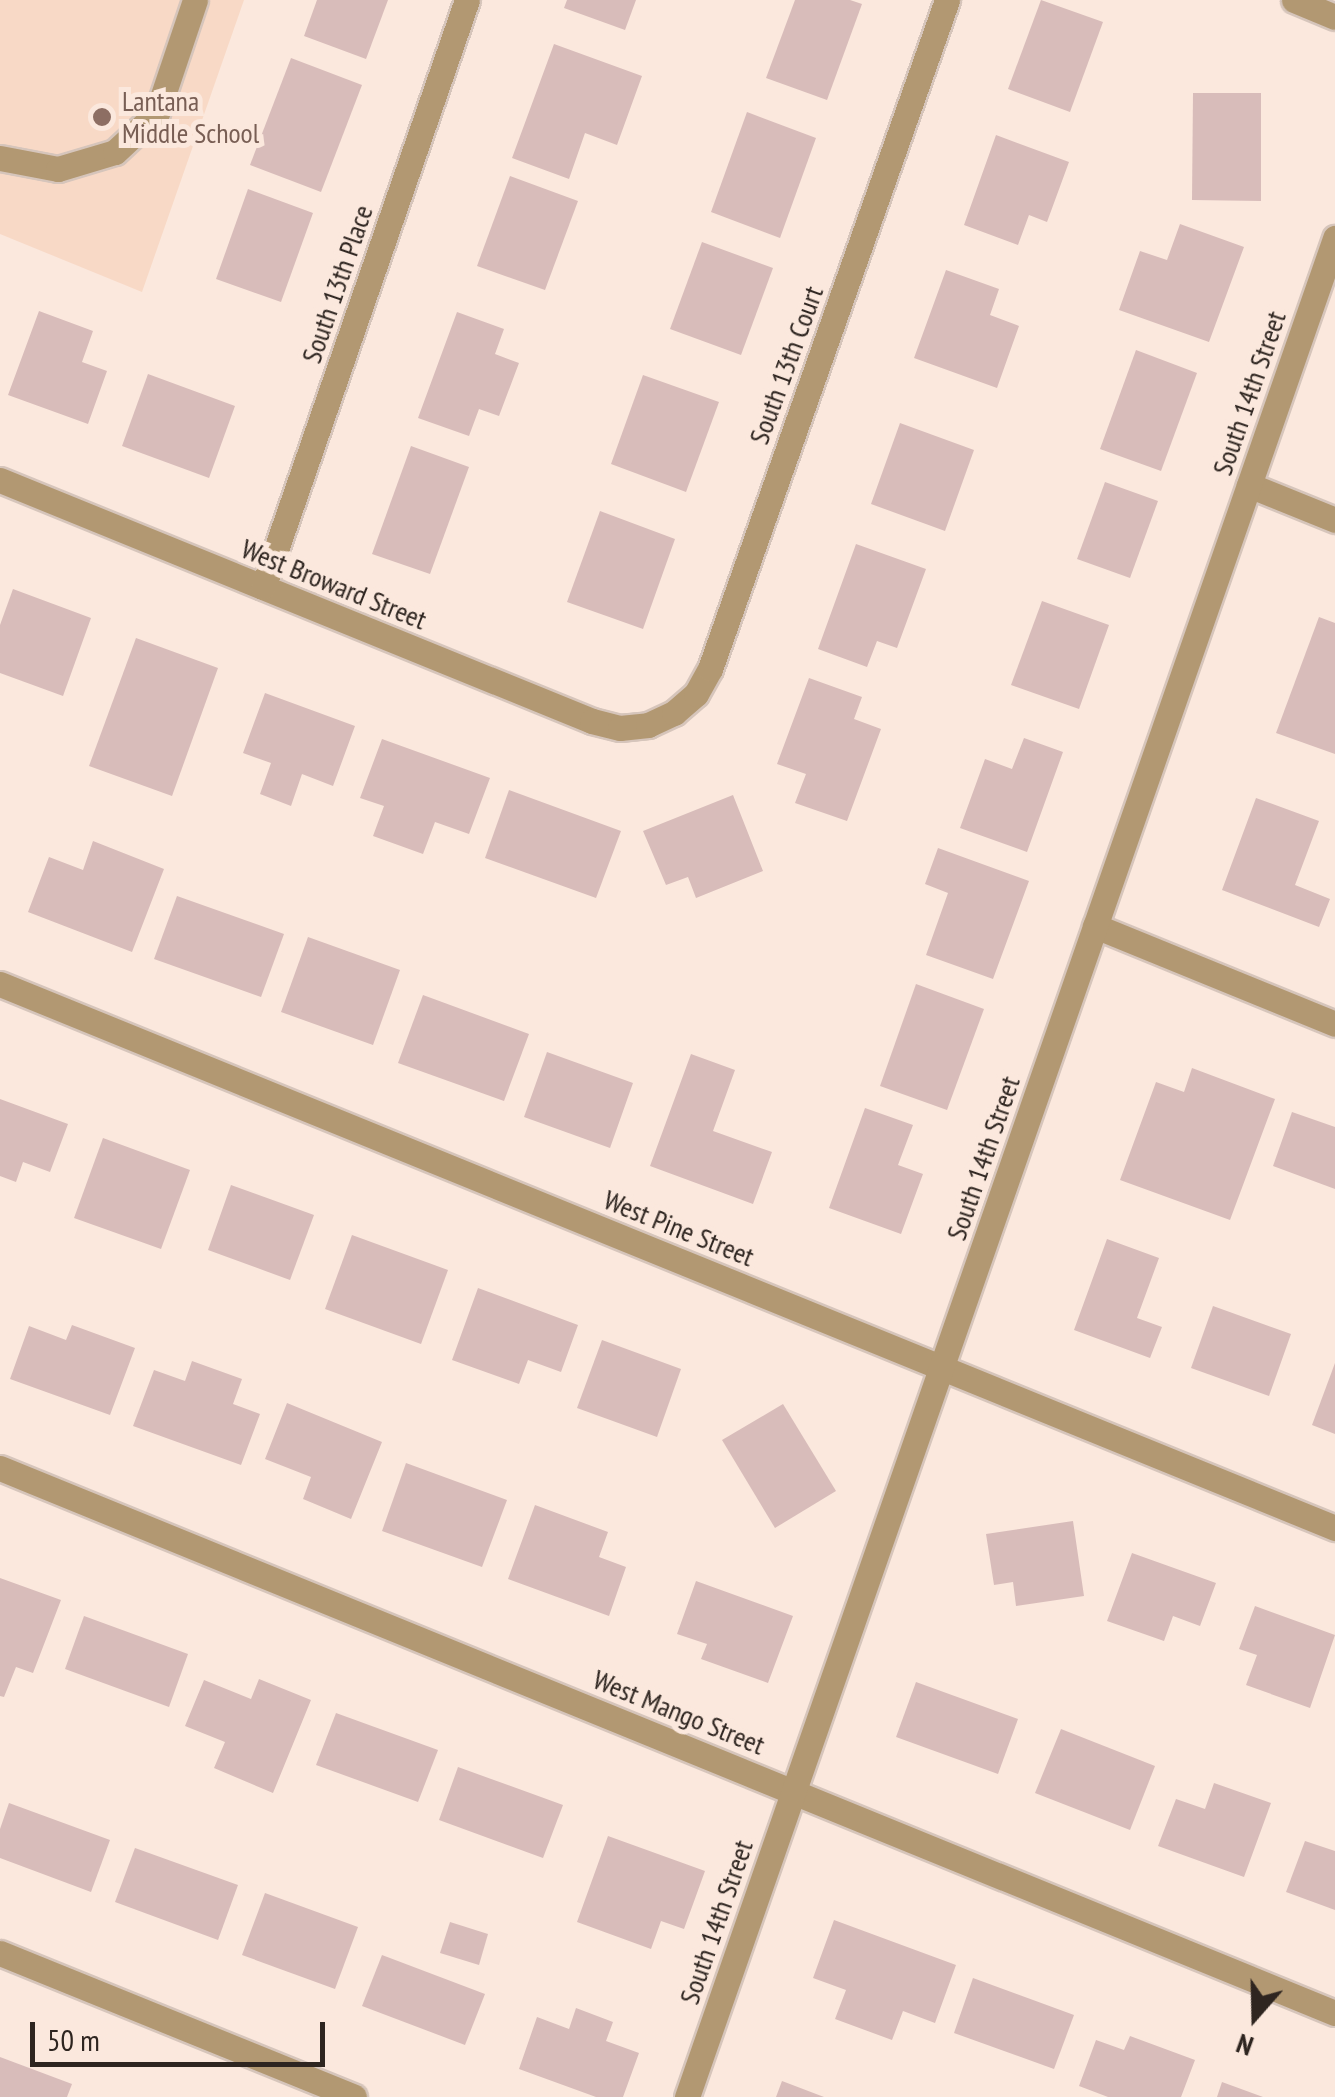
<!DOCTYPE html>
<html>
<head>
<meta charset="utf-8">
<style>
  body { margin:0 }
  #map { position:relative; width:1335px; height:2097px; overflow:hidden; background:#fbe8dd; font-family:"PT Sans Narrow",sans-serif }
  div>[style] { position:absolute }
  [style*='--x'] { left:calc(var(--x)*1px); top:calc(var(--y)*1px); width:calc(var(--w)*1px); rotate:calc(var(--a)*1deg) }
  .built>* { inset:0; background:#f8d9c6 }
  .building>* { inset:0; background:#d8bcba }
  .roads { filter:drop-shadow(2px 0 #d6c5bb) drop-shadow(-2px 0 #d6c5bb) drop-shadow(0 2px #d6c5bb) drop-shadow(0 -2px #d6c5bb) }
  .minor>* { height:25px; margin:-12.5px; padding:0 12.5px; transform-origin:12.5px; border-radius:12.5px; background:#b29872 }
  .dots>* { width:28px; height:28px; translate:-50% -50%; box-sizing:border-box; border:5px solid #fbe8dd; border-radius:50% }
  span { translate:-50% -50%; white-space:nowrap; text-align:center; line-height:1.15; -webkit-text-stroke:10px #fbe8dd; paint-order:stroke }
  .education-label { font-size:28px; color:#785e54 }
  .left { translate:0 -50%; text-align:left }
  .street-label { font-size:28px; color:#2e2520 }
  .north { position:absolute; left:1205px; top:1967px; width:100px; height:100px; -webkit-text-stroke:8px #fbe8dd; paint-order:stroke; rotate:200deg; font-size:28px; font-weight:700; line-height:40px; text-align:center; color:#2e2520 }
  .north::after { content:''; display:block; margin:auto; width:35px; height:45px; background:#2e2520; clip-path:polygon(50% 0,100% 100%,50% 72%,0 100%) }
  .scale { position:absolute; left:30px; top:2022px; width:295px; height:45px; box-sizing:border-box; border:5px solid #2e2520; border-top:0; padding-left:12px; font-size:30px; line-height:35px; white-space:nowrap; color:#2e2520; -webkit-text-stroke:8px #fbe8dd; paint-order:stroke }
</style>
</head>
<body>
<div id="map">
  <div class="built">
    <i style="clip-path:polygon(0 0,244px 0,142px 292px,0 234px)"></i>
  </div>
  <div class="building">
    <i style="clip-path:polygon(317px 0,388px 0,366px 59px,304px 36px)"></i>
    <i style="clip-path:polygon(567px 0,636px 0,625px 30px,564px 8px)"></i>
    <i style="clip-path:polygon(795px 0,850px 0,862px 4px,827px 100px,766px 78px)"></i>
    <i style="clip-path:polygon(1041px 0,1103px 22px,1070px 112px,1008px 89px)"></i>
    <i style="clip-path:polygon(554px 44px,642px 76px,617px 145px,585px 133px,569px 179px,512px 158px)"></i>
    <i style="clip-path:polygon(291px 58px,362px 85px,321px 192px,250px 165px)"></i>
    <i style="clip-path:polygon(1193px 93px,1261px 93px,1261px 201px,1192px 200px)"></i>
    <i style="clip-path:polygon(747px 112px,816px 138px,780px 238px,711px 212px)"></i>
    <i style="clip-path:polygon(996px 135px,1069px 162px,1047px 222px,1029px 215px,1018px 245px,964px 225px)"></i>
    <i style="clip-path:polygon(510px 176px,578px 201px,545px 290px,477px 266px)"></i>
    <i style="clip-path:polygon(248px 189px,313px 213px,281px 302px,216px 279px)"></i>
    <i style="clip-path:polygon(1180px 224px,1244px 247px,1209px 342px,1119px 310px,1140px 251px,1167px 260px)"></i>
    <i style="clip-path:polygon(702px 242px,773px 268px,741px 355px,670px 329px)"></i>
    <i style="clip-path:polygon(946px 270px,999px 289px,990px 315px,1019px 326px,997px 388px,914px 358px)"></i>
    <i style="clip-path:polygon(39px 311px,93px 331px,82px 362px,107px 371px,88px 424px,8px 395px)"></i>
    <i style="clip-path:polygon(457px 312px,504px 329px,495px 354px,519px 363px,499px 416px,479px 409px,469px 436px,418px 418px)"></i>
    <i style="clip-path:polygon(1136px 350px,1197px 373px,1161px 471px,1100px 449px)"></i>
    <i style="clip-path:polygon(148px 374px,235px 406px,209px 478px,122px 446px)"></i>
    <i style="clip-path:polygon(643px 375px,719px 402px,686px 492px,611px 464px)"></i>
    <i style="clip-path:polygon(900px 423px,974px 450px,945px 531px,871px 504px)"></i>
    <i style="clip-path:polygon(411px 446px,469px 467px,430px 574px,372px 554px)"></i>
    <i style="clip-path:polygon(1105px 482px,1158px 501px,1130px 578px,1077px 559px)"></i>
    <i style="clip-path:polygon(600px 511px,675px 539px,643px 629px,567px 602px)"></i>
    <i style="clip-path:polygon(856px 544px,926px 569px,897px 648px,877px 641px,867px 667px,818px 649px)"></i>
    <i style="clip-path:polygon(13px 589px,91px 618px,63px 696px,0 673px,0 625px)"></i>
    <i style="clip-path:polygon(1042px 601px,1109px 625px,1079px 709px,1011px 685px)"></i>
    <i style="clip-path:polygon(1319px 617px,1335px 623px,1335px 754px,1276px 733px)"></i>
    <i style="clip-path:polygon(136px 638px,218px 668px,172px 796px,89px 766px)"></i>
    <i style="clip-path:polygon(809px 678px,862px 697px,854px 719px,881px 729px,847px 821px,795px 803px,806px 774px,777px 764px)"></i>
    <i style="clip-path:polygon(265px 693px,355px 726px,333px 786px,302px 774px,291px 806px,260px 794px,271px 763px,243px 753px)"></i>
    <i style="clip-path:polygon(1024px 738px,1063px 752px,1027px 852px,960px 828px,985px 759px,1012px 769px)"></i>
    <i style="clip-path:polygon(382px 739px,490px 778px,469px 834px,435px 822px,423px 854px,373px 836px,384px 806px,360px 798px)"></i>
    <i style="clip-path:polygon(509px 790px,621px 831px,596px 898px,485px 858px)"></i>
    <i style="clip-path:polygon(733px 795px,763px 871px,696px 898px,688px 877px,666px 885px,643px 831px)"></i>
    <i style="clip-path:polygon(1256px 798px,1319px 821px,1295px 885px,1330px 899px,1319px 927px,1222px 890px)"></i>
    <i style="clip-path:polygon(93px 841px,164px 869px,132px 952px,28px 912px,49px 857px,83px 870px)"></i>
    <i style="clip-path:polygon(938px 848px,1029px 881px,993px 979px,926px 955px,948px 893px,925px 884px)"></i>
    <i style="clip-path:polygon(177px 896px,284px 934px,261px 997px,154px 959px)"></i>
    <i style="clip-path:polygon(308px 937px,400px 970px,373px 1045px,281px 1012px)"></i>
    <i style="clip-path:polygon(916px 984px,984px 1009px,947px 1110px,880px 1086px)"></i>
    <i style="clip-path:polygon(423px 995px,529px 1034px,504px 1101px,398px 1063px)"></i>
    <i style="clip-path:polygon(547px 1052px,633px 1083px,610px 1148px,524px 1117px)"></i>
    <i style="clip-path:polygon(691px 1054px,735px 1070px,713px 1131px,772px 1152px,753px 1204px,650px 1166px)"></i>
    <i style="clip-path:polygon(1192px 1068px,1275px 1099px,1230px 1220px,1120px 1180px,1156px 1082px,1184px 1092px)"></i>
    <i style="clip-path:polygon(0 1099px,68px 1124px,50px 1172px,23px 1162px,16px 1182px,0 1176px)"></i>
    <i style="clip-path:polygon(865px 1108px,913px 1125px,898px 1165px,923px 1174px,901px 1234px,829px 1208px)"></i>
    <i style="clip-path:polygon(1292px 1112px,1335px 1127px,1335px 1189px,1273px 1166px)"></i>
    <i style="clip-path:polygon(103px 1138px,190px 1170px,161px 1249px,74px 1218px)"></i>
    <i style="clip-path:polygon(231px 1185px,314px 1215px,290px 1280px,208px 1250px)"></i>
    <i style="clip-path:polygon(352px 1235px,448px 1270px,421px 1344px,325px 1309px)"></i>
    <i style="clip-path:polygon(1107px 1239px,1159px 1258px,1137px 1318px,1162px 1327px,1150px 1358px,1074px 1330px)"></i>
    <i style="clip-path:polygon(478px 1288px,578px 1325px,561px 1372px,528px 1360px,519px 1384px,452px 1360px)"></i>
    <i style="clip-path:polygon(1213px 1306px,1291px 1334px,1269px 1396px,1191px 1368px)"></i>
    <i style="clip-path:polygon(72px 1325px,135px 1348px,110px 1415px,10px 1379px,29px 1326px,66px 1340px)"></i>
    <i style="clip-path:polygon(602px 1340px,681px 1369px,657px 1437px,577px 1408px)"></i>
    <i style="clip-path:polygon(192px 1361px,242px 1379px,233px 1404px,260px 1414px,241px 1465px,133px 1426px,154px 1370px,185px 1381px)"></i>
    <i style="clip-path:polygon(1335px 1363px,1335px 1434px,1312px 1425px)"></i>
    <i style="clip-path:polygon(287px 1403px,382px 1442px,351px 1519px,303px 1499px,311px 1477px,265px 1459px)"></i>
    <i style="clip-path:polygon(783px 1404px,836px 1491px,775px 1528px,722px 1440px)"></i>
    <i style="clip-path:polygon(406px 1463px,507px 1500px,482px 1567px,382px 1531px)"></i>
    <i style="clip-path:polygon(535px 1505px,608px 1532px,599px 1557px,626px 1567px,609px 1616px,508px 1579px)"></i>
    <i style="clip-path:polygon(1073px 1521px,1084px 1596px,1016px 1606px,1013px 1582px,994px 1585px,986px 1534px)"></i>
    <i style="clip-path:polygon(1132px 1553px,1216px 1583px,1200px 1626px,1173px 1616px,1164px 1641px,1107px 1621px)"></i>
    <i style="clip-path:polygon(0 1578px,61px 1600px,33px 1673px,16px 1667px,4px 1697px,0 1696px)"></i>
    <i style="clip-path:polygon(696px 1581px,793px 1616px,768px 1683px,701px 1659px,707px 1644px,677px 1634px)"></i>
    <i style="clip-path:polygon(1255px 1606px,1335px 1635px,1310px 1708px,1246px 1685px,1257px 1655px,1239px 1649px)"></i>
    <i style="clip-path:polygon(84px 1616px,188px 1654px,169px 1707px,65px 1669px)"></i>
    <i style="clip-path:polygon(259px 1679px,311px 1700px,273px 1793px,214px 1768px,225px 1742px,185px 1726px,204px 1680px,251px 1699px)"></i>
    <i style="clip-path:polygon(916px 1682px,1018px 1719px,998px 1774px,896px 1737px)"></i>
    <i style="clip-path:polygon(336px 1713px,438px 1750px,418px 1802px,316px 1765px)"></i>
    <i style="clip-path:polygon(1061px 1729px,1155px 1766px,1130px 1830px,1035px 1793px)"></i>
    <i style="clip-path:polygon(458px 1767px,563px 1805px,543px 1858px,439px 1820px)"></i>
    <i style="clip-path:polygon(1214px 1783px,1271px 1803px,1244px 1877px,1158px 1846px,1176px 1799px,1205px 1809px)"></i>
    <i style="clip-path:polygon(9px 1803px,110px 1840px,91px 1892px,0 1858px,0 1829px)"></i>
    <i style="clip-path:polygon(608px 1836px,705px 1871px,684px 1929px,661px 1921px,651px 1949px,577px 1922px)"></i>
    <i style="clip-path:polygon(1305px 1841px,1335px 1851px,1335px 1910px,1286px 1892px)"></i>
    <i style="clip-path:polygon(135px 1848px,238px 1885px,218px 1940px,115px 1902px)"></i>
    <i style="clip-path:polygon(265px 1893px,358px 1927px,335px 1989px,242px 1955px)"></i>
    <i style="clip-path:polygon(834px 1920px,956px 1965px,935px 2023px,903px 2011px,892px 2040px,835px 2019px,846px 1990px,813px 1978px)"></i>
    <i style="clip-path:polygon(450px 1922px,488px 1934px,479px 1965px,440px 1953px)"></i>
    <i style="clip-path:polygon(382px 1955px,485px 1994px,465px 2045px,362px 2006px)"></i>
    <i style="clip-path:polygon(973px 1978px,1074px 2015px,1054px 2069px,954px 2033px)"></i>
    <i style="clip-path:polygon(576px 2008px,613px 2022px,606px 2041px,639px 2053px,623px 2097px,596px 2097px,519px 2069px,537px 2017px,569px 2029px)"></i>
    <i style="clip-path:polygon(1130px 2036px,1195px 2060px,1181px 2097px,1108px 2097px,1079px 2086px,1096px 2040px,1124px 2050px)"></i>
    <i style="clip-path:polygon(0 2057px,72px 2084px,67px 2097px,0 2097px)"></i>
    <i style="clip-path:polygon(782px 2081px,824px 2097px,776px 2097px)"></i>
    <i style="clip-path:polygon(1222px 2082px,1263px 2097px,1217px 2097px)"></i>
  </div>
  <div class="roads">
    <div class="minor">
      <i style="--x:1294;--y:0;--w:44;--a:22.5"></i>
      <i style="--x:0;--y:158;--w:59;--a:10.7"></i>
      <i style="--x:58;--y:169;--w:59;--a:-16.6"></i>
      <i style="--x:115;--y:152;--w:57;--a:-42.9"></i>
      <i style="--x:157;--y:113;--w:119;--a:-71.4"></i>
      <i style="--x:0;--y:480;--w:639;--a:22.15"></i>
      <i style="--x:592;--y:721;--w:29;--a:14"></i>
      <i style="--x:620;--y:728;--w:28;--a:-6"></i>
      <i style="--x:648;--y:725;--w:29;--a:-25"></i>
      <i style="--x:674;--y:713;--w:29;--a:-41"></i>
      <i style="--x:696;--y:694;--w:29;--a:-61"></i>
      <i style="--x:710;--y:669;--w:710;--a:-70.49"></i>
      <i style="--x:1249;--y:485;--w:93;--a:22.1"></i>
      <i style="--x:263;--y:587;--w:621;--a:-70.84"></i>
      <i style="--x:1095;--y:926;--w:259;--a:22.2"></i>
      <i style="--x:0;--y:984;--w:1442;--a:22.17"></i>
      <i style="--x:0;--y:1468;--w:1442;--a:22.21"></i>
      <i style="--x:0;--y:1953;--w:382;--a:22.1"></i>
      <i style="--x:687;--y:2097;--w:1969;--a:-70.78"></i>
    </div>
  </div>
  <div class="dots">
    <i style="left:102px;top:117px;background:#8d6e63"></i>
  </div>
  <div class="education-label">
    <span class="left" style="left:122px;top:117px">Lantana<br>Middle School</span>
  </div>
  <div class="street-label">
    <span style="left:337px;top:284px;rotate:-71deg">South 13th Place</span>
    <span style="left:786px;top:365px;rotate:-70deg">South 13th Court</span>
    <span style="left:1249px;top:393px;rotate:-71deg">South 14th Street</span>
    <span style="left:334px;top:584px;rotate:22deg">West Broward Street</span>
    <span style="left:983px;top:1158px;rotate:-71deg">South 14th Street</span>
    <span style="left:679px;top:1228px;rotate:22deg">West Pine Street</span>
    <span style="left:679px;top:1712px;rotate:22deg">West Mango Street</span>
    <span style="left:716px;top:1922px;rotate:-71deg">South 14th Street</span>
  </div>
  <div class="north">N</div>
  <div class="scale">50 m</div>
</div>
</body>
</html>
